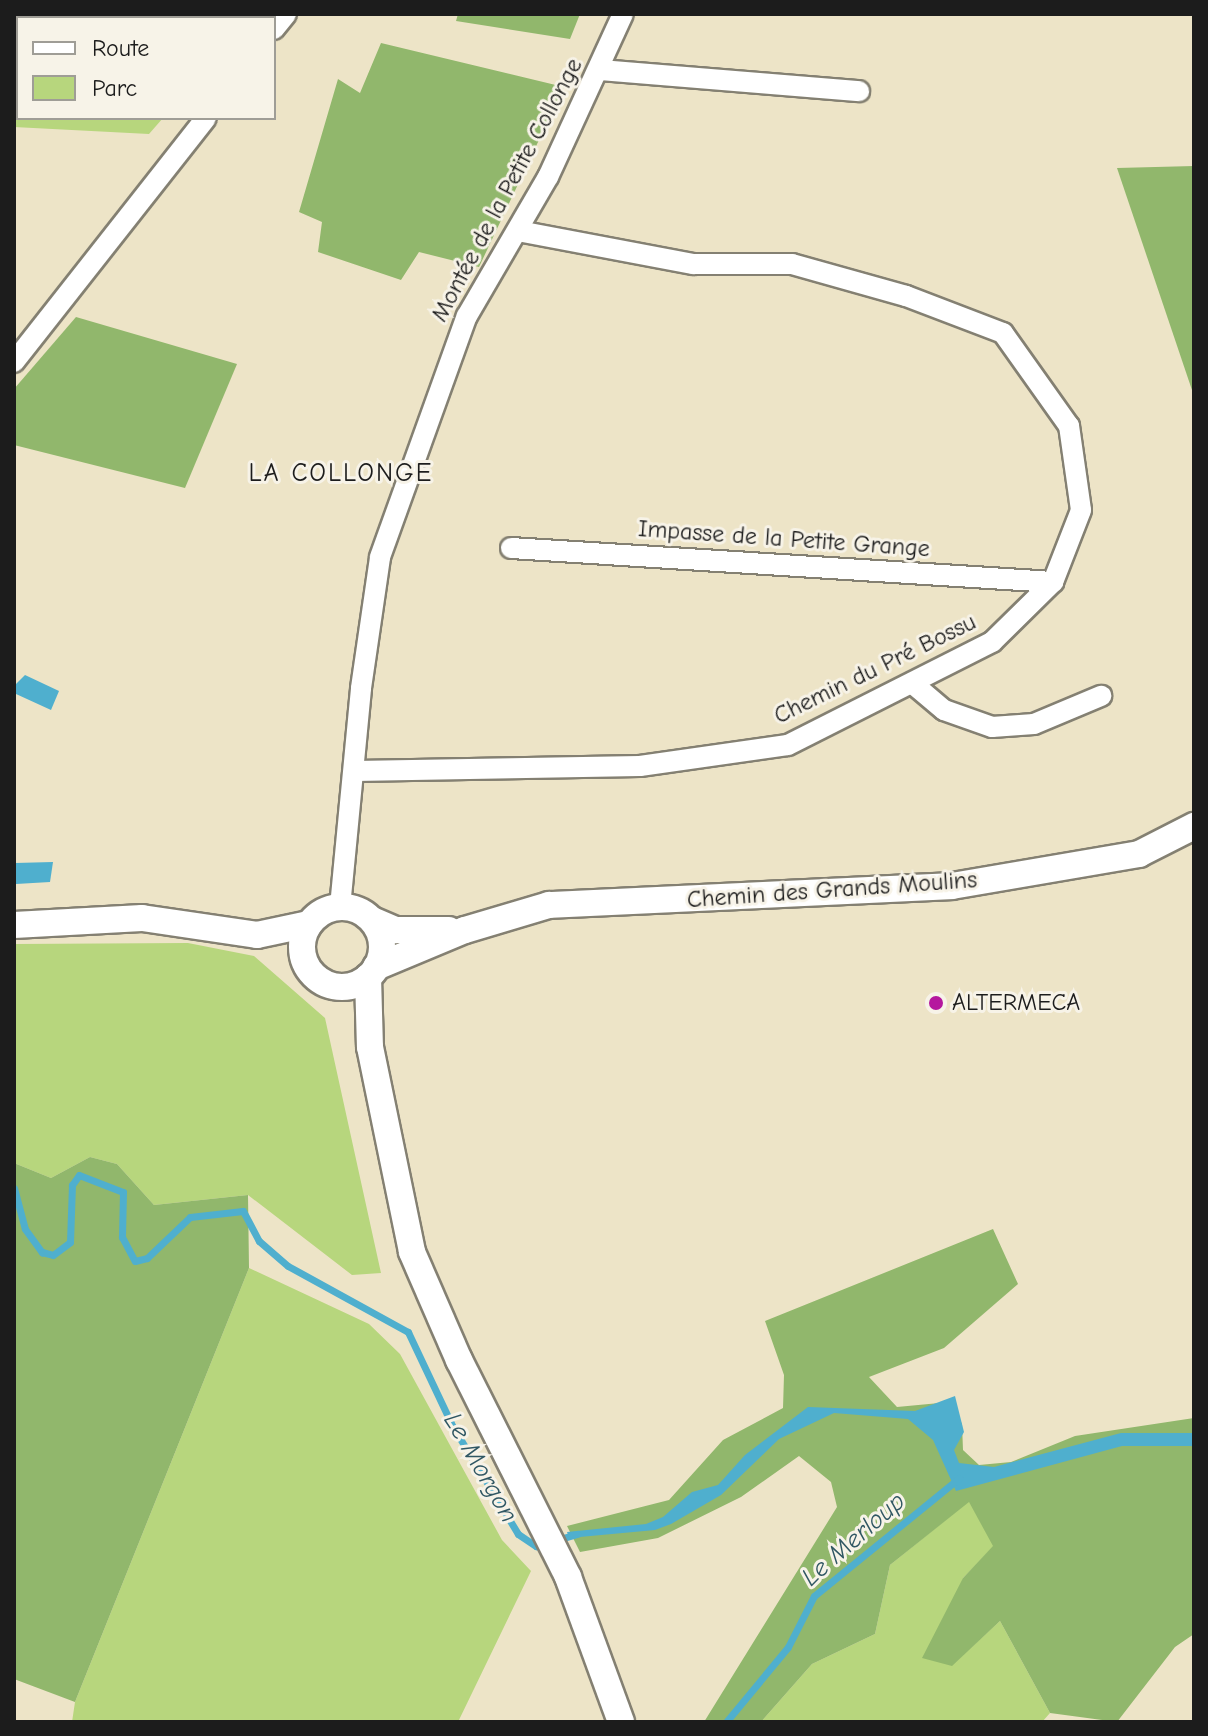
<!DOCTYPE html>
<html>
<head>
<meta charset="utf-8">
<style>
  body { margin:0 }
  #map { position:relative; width:1208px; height:1736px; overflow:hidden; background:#ede4c7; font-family:"Comic Neue",sans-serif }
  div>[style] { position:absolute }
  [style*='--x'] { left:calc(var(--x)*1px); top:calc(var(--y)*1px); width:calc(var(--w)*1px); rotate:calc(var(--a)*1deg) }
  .green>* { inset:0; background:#b7d67d }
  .forest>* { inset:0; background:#91b76c }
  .water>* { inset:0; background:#4fafce }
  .stream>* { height:7px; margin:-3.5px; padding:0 3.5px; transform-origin:3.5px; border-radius:3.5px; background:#4fafce }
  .roads { filter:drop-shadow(2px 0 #848072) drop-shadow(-2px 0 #848072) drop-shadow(0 2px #848072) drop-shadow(0 -2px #848072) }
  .minor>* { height:20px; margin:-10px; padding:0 10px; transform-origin:10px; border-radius:10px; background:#fff }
  .tertiary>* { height:26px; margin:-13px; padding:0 13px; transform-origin:13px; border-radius:13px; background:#fff }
  .tertiary>.ring { margin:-13px; padding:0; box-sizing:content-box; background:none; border:26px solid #fff; border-radius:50% }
  .dots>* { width:22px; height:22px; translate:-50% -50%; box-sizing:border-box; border:4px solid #f7f3e8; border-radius:50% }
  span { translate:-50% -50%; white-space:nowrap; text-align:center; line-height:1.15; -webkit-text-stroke:6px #f7f3e8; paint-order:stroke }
  .street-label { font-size:24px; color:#1c1c1c }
  .poi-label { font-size:24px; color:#1c1c1c }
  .left { translate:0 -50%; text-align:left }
  .neighbourhood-label { font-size:26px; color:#1c1c1c; letter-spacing:2px }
  .water-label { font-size:26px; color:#305763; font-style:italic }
  .frame { position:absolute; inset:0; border:16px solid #1c1c1c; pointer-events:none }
  .legend { position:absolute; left:16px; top:16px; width:260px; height:104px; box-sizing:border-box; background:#f7f3e8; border:2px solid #9f9d96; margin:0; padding:10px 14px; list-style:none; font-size:24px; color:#1c1c1c }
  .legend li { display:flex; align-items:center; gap:16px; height:40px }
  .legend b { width:40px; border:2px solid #9f9d96 }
</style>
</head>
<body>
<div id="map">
  <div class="green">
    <i style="clip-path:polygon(14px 14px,252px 14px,18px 18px,18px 118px,163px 118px,149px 134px,14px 127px)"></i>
    <i style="clip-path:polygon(188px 943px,254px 956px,325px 1018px,381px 1273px,352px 1275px,248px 1195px,154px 1205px,117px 1164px,90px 1157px,51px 1178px,14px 1163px,14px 944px)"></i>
    <i style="clip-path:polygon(249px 1268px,369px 1324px,400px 1354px,502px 1540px,531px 1571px,458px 1722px,72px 1722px,75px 1702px)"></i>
    <i style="clip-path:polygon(969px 1501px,994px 1546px,963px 1578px,952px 1665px,1000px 1621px,1050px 1713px,1042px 1722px,761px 1722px,812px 1664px,875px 1634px,890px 1565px)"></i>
  </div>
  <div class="forest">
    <i style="clip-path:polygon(458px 14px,580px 14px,570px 39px,456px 21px)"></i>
    <i style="clip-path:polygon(381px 43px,564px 87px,479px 267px,419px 252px,401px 280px,318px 252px,322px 222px,299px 212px,338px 79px,360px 93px)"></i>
    <i style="clip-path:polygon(1194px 166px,1194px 396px,1117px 168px)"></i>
    <i style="clip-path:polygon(76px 317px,237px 364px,185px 488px,14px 445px,14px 389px)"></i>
    <i style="clip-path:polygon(90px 1157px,117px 1164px,154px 1205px,248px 1195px,249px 1268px,75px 1702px,14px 1679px,14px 1163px,51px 1178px)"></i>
    <i style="clip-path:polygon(993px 1229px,1018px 1284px,944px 1348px,869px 1377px,897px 1407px,950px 1402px,962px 1424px,963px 1450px,979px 1465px,1011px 1462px,1075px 1436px,1194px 1418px,1194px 1634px,1175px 1647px,1117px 1722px,1050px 1713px,1000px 1621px,952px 1666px,922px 1658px,963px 1578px,993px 1546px,969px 1502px,890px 1565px,875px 1634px,812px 1664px,761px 1722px,704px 1722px,837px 1507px,831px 1482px,799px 1456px,741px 1497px,658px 1538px,580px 1552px,567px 1526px,669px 1500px,723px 1440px,783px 1408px,784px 1375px,765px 1321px)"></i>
  </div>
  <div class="water">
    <i style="clip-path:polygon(25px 675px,59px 691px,51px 710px,16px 694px,16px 684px)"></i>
    <i style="clip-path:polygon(53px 862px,50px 882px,16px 884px,15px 863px)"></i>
    <i style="clip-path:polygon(955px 1396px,964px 1432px,954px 1450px,959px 1463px,994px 1467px,1121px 1433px,1194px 1433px,1194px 1446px,1122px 1446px,956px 1491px,933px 1440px,908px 1419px,834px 1413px,779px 1439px,721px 1495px,671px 1524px,655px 1530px,569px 1538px,567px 1532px,646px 1524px,663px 1517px,692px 1492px,718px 1485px,745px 1455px,808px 1407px,915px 1411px)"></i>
  </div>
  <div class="stream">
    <i style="--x:14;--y:1188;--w:42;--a:75"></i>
    <i style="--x:25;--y:1229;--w:29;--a:54"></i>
    <i style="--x:42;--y:1252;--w:11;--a:15"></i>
    <i style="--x:53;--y:1255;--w:21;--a:-37"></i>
    <i style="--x:70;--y:1242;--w:57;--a:-88"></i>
    <i style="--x:72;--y:1185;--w:12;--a:-55"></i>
    <i style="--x:79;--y:1175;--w:47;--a:21.1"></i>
    <i style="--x:123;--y:1192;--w:45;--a:91.3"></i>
    <i style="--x:122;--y:1237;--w:27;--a:62"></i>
    <i style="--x:135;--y:1261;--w:12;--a:-14"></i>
    <i style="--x:147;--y:1258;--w:59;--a:-43.6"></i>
    <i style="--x:190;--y:1217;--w:53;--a:-6.5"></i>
    <i style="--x:243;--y:1211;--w:34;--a:62"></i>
    <i style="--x:259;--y:1241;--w:38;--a:41"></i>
    <i style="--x:288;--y:1266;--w:137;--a:28.8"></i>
    <i style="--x:408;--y:1332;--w:105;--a:64.7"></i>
    <i style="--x:453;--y:1427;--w:125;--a:58.7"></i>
    <i style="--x:518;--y:1534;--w:22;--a:34"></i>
    <i style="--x:536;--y:1546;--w:43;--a:-16.3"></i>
    <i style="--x:726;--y:1722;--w:97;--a:-50.4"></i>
    <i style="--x:788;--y:1647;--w:57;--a:-63"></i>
    <i style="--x:814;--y:1596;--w:187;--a:-39.1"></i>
  </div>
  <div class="roads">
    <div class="minor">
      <i style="--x:274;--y:29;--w:19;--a:-51"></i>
      <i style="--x:601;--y:70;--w:259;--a:4.7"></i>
      <i style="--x:14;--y:362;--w:310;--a:-51.8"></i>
      <i style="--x:511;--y:548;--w:543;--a:3.59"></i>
      <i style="--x:912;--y:683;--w:42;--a:40.2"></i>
      <i style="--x:944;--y:710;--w:51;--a:19.5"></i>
      <i style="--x:992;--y:727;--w:42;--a:-4.1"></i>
      <i style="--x:1034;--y:724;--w:73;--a:-22.7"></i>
      <i style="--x:355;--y:771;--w:285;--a:-1"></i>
      <i style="--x:640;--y:766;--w:149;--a:-8.1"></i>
      <i style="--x:788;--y:745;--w:229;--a:-26.8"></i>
      <i style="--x:992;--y:642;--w:86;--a:-44.5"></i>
      <i style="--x:1053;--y:582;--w:77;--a:-68.7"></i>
      <i style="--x:1081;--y:510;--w:85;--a:-98.1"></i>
      <i style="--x:1069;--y:426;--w:114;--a:-125.4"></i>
      <i style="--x:1003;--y:333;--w:104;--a:-159.1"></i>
      <i style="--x:906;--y:296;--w:118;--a:-164.3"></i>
      <i style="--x:792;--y:264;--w:99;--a:180"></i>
      <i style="--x:693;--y:264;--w:178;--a:-169.3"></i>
      <i style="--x:340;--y:907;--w:220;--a:-84.5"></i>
      <i style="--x:361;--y:688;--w:132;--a:-81.7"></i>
      <i style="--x:380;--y:557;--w:256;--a:-70.2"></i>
      <i style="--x:467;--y:316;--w:161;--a:-59.8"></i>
      <i style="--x:548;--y:177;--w:179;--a:-65.3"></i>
    </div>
    <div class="tertiary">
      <i class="ring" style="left:302px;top:907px;width:54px;height:54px"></i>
      <i style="--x:372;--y:920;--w:26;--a:23"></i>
      <i style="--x:396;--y:930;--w:53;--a:0"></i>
      <i style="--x:14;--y:925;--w:128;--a:-3.1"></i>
      <i style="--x:142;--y:918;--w:116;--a:8.4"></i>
      <i style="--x:257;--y:935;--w:53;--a:-11.9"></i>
      <i style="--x:376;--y:967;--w:96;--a:-22.6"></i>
      <i style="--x:465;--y:930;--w:88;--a:-16.6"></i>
      <i style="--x:549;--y:905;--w:403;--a:-2.7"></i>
      <i style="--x:952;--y:886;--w:190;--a:-9.7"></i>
      <i style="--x:1139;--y:854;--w:62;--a:-27"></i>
      <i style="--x:368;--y:977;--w:70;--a:88.4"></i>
      <i style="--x:370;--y:1047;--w:209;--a:78.4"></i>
      <i style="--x:412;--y:1252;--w:118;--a:66.5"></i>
      <i style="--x:459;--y:1360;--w:243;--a:63.3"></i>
      <i style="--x:568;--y:1577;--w:154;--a:69.9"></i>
    </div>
  </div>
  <div class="dots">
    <i style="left:936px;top:1003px;background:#b5179e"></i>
  </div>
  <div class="street-label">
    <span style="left:507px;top:190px;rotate:-62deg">Montée de la Petite Collonge</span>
    <span style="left:784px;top:539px;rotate:4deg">Impasse de la Petite Grange</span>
    <span style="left:875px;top:669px;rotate:-26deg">Chemin du Pré Bossu</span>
    <span style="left:832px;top:890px;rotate:-4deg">Chemin des Grands Moulins</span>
  </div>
  <div class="poi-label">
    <span class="left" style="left:952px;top:1003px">ALTERMECA</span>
  </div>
  <div class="neighbourhood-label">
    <span style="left:341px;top:474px">LA COLLONGE</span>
  </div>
  <div class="water-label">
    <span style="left:480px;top:1468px;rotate:60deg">Le Morgon</span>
    <span style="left:854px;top:1540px;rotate:-41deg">Le Merloup</span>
  </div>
  <div class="frame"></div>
  <ul class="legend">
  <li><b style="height:10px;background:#fff"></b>Route</li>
  <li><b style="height:22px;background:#b7d67d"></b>Parc</li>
  </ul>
</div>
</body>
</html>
